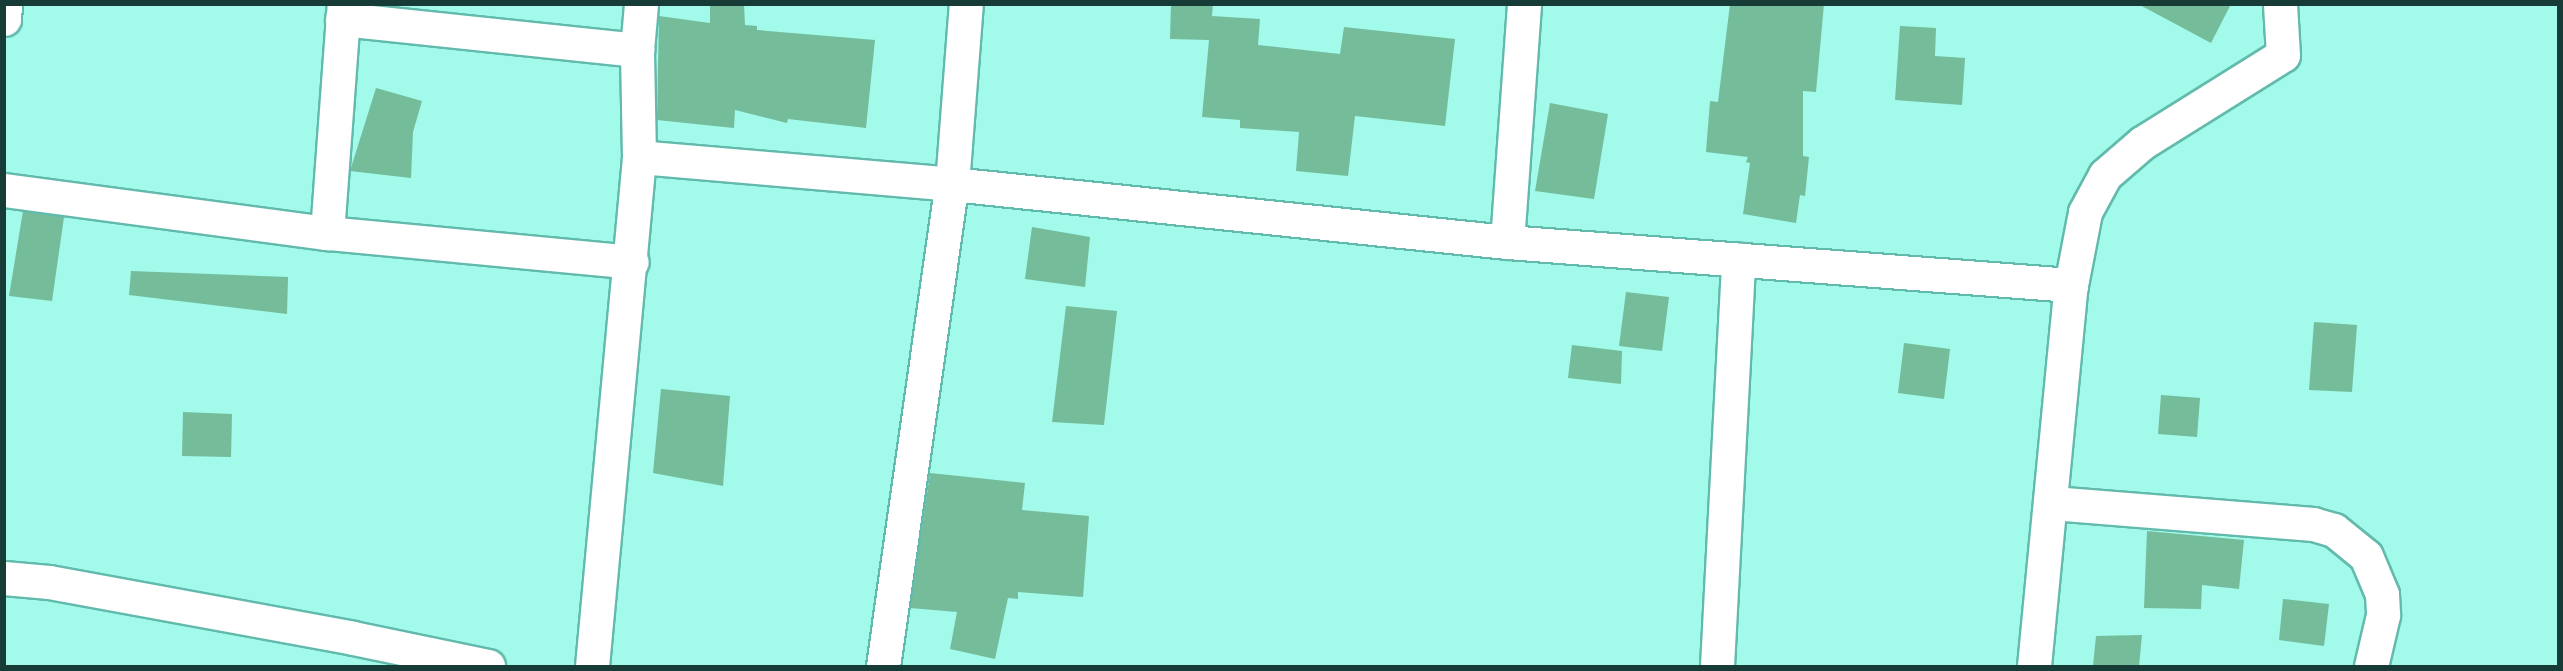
<!DOCTYPE html>
<html>
<head>
<meta charset="utf-8">
<style>
  body { margin:0 }
  #map { position:relative; width:2563px; height:671px; overflow:hidden; background:#a1faea; font-family:"DM Sans",sans-serif }
  div>[style] { position:absolute }
  [style*='--x'] { left:calc(var(--x)*1px); top:calc(var(--y)*1px); width:calc(var(--w)*1px); rotate:calc(var(--a)*1deg) }
  .building>* { inset:0; background:#75bc9a }
  .roads { filter:drop-shadow(2px 0 #62baac) drop-shadow(-2px 0 #62baac) drop-shadow(0 2px #62baac) drop-shadow(0 -2px #62baac) }
  .street>* { height:33px; margin:-16.5px; padding:0 16.5px; transform-origin:16.5px; border-radius:16.5px; background:#fff }
  span { translate:-50% -50%; white-space:nowrap; text-align:center; line-height:1.15; -webkit-text-stroke:4.5px #a1faea; paint-order:stroke }
  .frame { position:absolute; inset:0; border:6px solid #173c37; pointer-events:none }
</style>
</head>
<body>
<div id="map">
  <div class="building">
    <i style="clip-path:polygon(710px 4px,744px 4px,745px 25px,757px 26px,757px 30px,875px 40px,866px 128px,788px 119px,787px 123px,735px 110px,734px 128px,657px 120px,659px 16px,710px 23px)"></i>
    <i style="clip-path:polygon(1171px 4px,1213px 4px,1212px 16px,1260px 19px,1258px 45px,1340px 54px,1344px 27px,1455px 39px,1445px 126px,1355px 116px,1348px 176px,1296px 171px,1299px 132px,1240px 128px,1240px 120px,1202px 117px,1209px 40px,1170px 39px)"></i>
    <i style="clip-path:polygon(1730px 4px,1824px 4px,1816px 92px,1803px 91px,1803px 156px,1809px 157px,1805px 196px,1800px 195px,1796px 223px,1743px 214px,1750px 163px,1746px 162px,1748px 157px,1706px 152px,1710px 101px,1718px 102px)"></i>
    <i style="clip-path:polygon(2138px 4px,2231px 4px,2211px 43px)"></i>
    <i style="clip-path:polygon(1900px 26px,1936px 28px,1935px 56px,1965px 58px,1962px 105px,1895px 100px)"></i>
    <i style="clip-path:polygon(376px 88px,422px 101px,413px 132px,411px 178px,350px 171px)"></i>
    <i style="clip-path:polygon(1550px 103px,1608px 114px,1594px 199px,1535px 191px)"></i>
    <i style="clip-path:polygon(23px 211px,64px 217px,52px 301px,9px 296px)"></i>
    <i style="clip-path:polygon(1032px 227px,1090px 237px,1085px 287px,1025px 279px)"></i>
    <i style="clip-path:polygon(131px 271px,288px 277px,287px 314px,129px 295px)"></i>
    <i style="clip-path:polygon(1626px 292px,1669px 297px,1662px 351px,1619px 346px)"></i>
    <i style="clip-path:polygon(1066px 306px,1117px 311px,1104px 425px,1052px 422px)"></i>
    <i style="clip-path:polygon(2314px 322px,2357px 325px,2352px 392px,2309px 390px)"></i>
    <i style="clip-path:polygon(1904px 343px,1950px 349px,1944px 399px,1898px 393px)"></i>
    <i style="clip-path:polygon(1572px 345px,1622px 351px,1621px 384px,1568px 378px)"></i>
    <i style="clip-path:polygon(661px 389px,730px 396px,723px 486px,653px 473px)"></i>
    <i style="clip-path:polygon(2161px 395px,2200px 398px,2197px 437px,2158px 434px)"></i>
    <i style="clip-path:polygon(183px 412px,232px 414px,231px 457px,182px 456px)"></i>
    <i style="clip-path:polygon(930px 473px,1025px 483px,1022px 510px,1089px 516px,1083px 597px,1018px 592px,1018px 599px,1008px 598px,995px 659px,950px 649px,957px 612px,910px 608px)"></i>
    <i style="clip-path:polygon(2147px 531px,2244px 540px,2239px 589px,2202px 585px,2201px 609px,2144px 608px)"></i>
    <i style="clip-path:polygon(2283px 599px,2329px 604px,2324px 646px,2279px 640px)"></i>
    <i style="clip-path:polygon(2142px 635px,2139px 666px,2093px 666px,2096px 636px)"></i>
  </div>
  <div class="roads">
    <div class="street">
      <i style="--x:4;--y:19;--w:15;--a:-86"></i>
      <i style="--x:342;--y:19;--w:297;--a:6"></i>
      <i style="--x:639;--y:157;--w:314;--a:4.9"></i>
      <i style="--x:952;--y:184;--w:558;--a:5.97"></i>
      <i style="--x:1507;--y:242;--w:239;--a:-85.9"></i>
      <i style="--x:4;--y:190;--w:326;--a:7.6"></i>
      <i style="--x:327;--y:233;--w:306;--a:5.4"></i>
      <i style="--x:327;--y:233;--w:230;--a:-85.8"></i>
      <i style="--x:1507;--y:242;--w:566;--a:4.36"></i>
      <i style="--x:2052;--y:503;--w:262;--a:4.6"></i>
      <i style="--x:2313;--y:524;--w:22;--a:16"></i>
      <i style="--x:2334;--y:530;--w:41;--a:39.1"></i>
      <i style="--x:2366;--y:556;--w:41;--a:67.2"></i>
      <i style="--x:2382;--y:594;--w:21;--a:87"></i>
      <i style="--x:2383;--y:615;--w:52;--a:103.2"></i>
      <i style="--x:4;--y:578;--w:45;--a:5.1"></i>
      <i style="--x:49;--y:582;--w:309;--a:10.4"></i>
      <i style="--x:353;--y:638;--w:138;--a:11.7"></i>
      <i style="--x:592;--y:666;--w:511;--a:-84.72"></i>
      <i style="--x:639;--y:157;--w:107;--a:-91.1"></i>
      <i style="--x:637;--y:50;--w:46;--a:-85"></i>
      <i style="--x:883;--y:666;--w:487;--a:-81.9"></i>
      <i style="--x:952;--y:184;--w:181;--a:-85.6"></i>
      <i style="--x:1717;--y:666;--w:407;--a:-87"></i>
      <i style="--x:2034;--y:666;--w:383;--a:-84.5"></i>
      <i style="--x:2071;--y:285;--w:74;--a:-79.1"></i>
      <i style="--x:2085;--y:212;--w:42;--a:-61.6"></i>
      <i style="--x:2105;--y:175;--w:49;--a:-40.9"></i>
      <i style="--x:2142;--y:143;--w:166;--a:-32"></i>
      <i style="--x:2283;--y:55;--w:51;--a:-93.4"></i>
    </div>
  </div>
  <div class="frame"></div>
</div>
</body>
</html>
